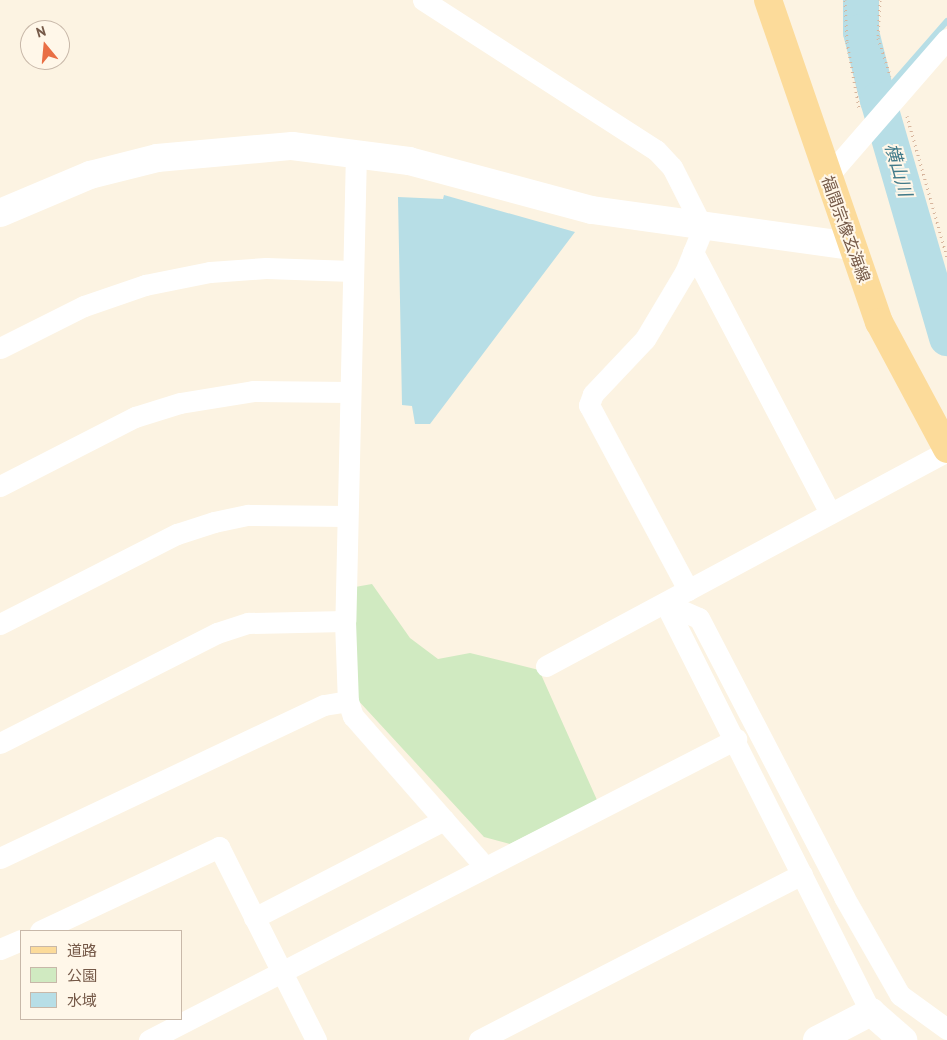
<!DOCTYPE html>
<html>
<head>
<meta charset="utf-8">
<style>
  body { margin:0 }
  #map { position:relative; width:947px; height:1040px; overflow:hidden; background:#fcf3e2; font-family:"PT Sans","Noto Sans JP",sans-serif }
  div>[style] { position:absolute }
  [style*='--x'] { left:calc(var(--x)*1px); top:calc(var(--y)*1px); width:calc(var(--w)*1px); rotate:calc(var(--a)*1deg) }
  .green>* { inset:0; background:#d0eac1 }
  .water>* { inset:0; background:#b7dee6 }
  .stream>* { height:6px; margin:-3px; padding:0 3px; transform-origin:3px; border-radius:3px; background:#b7dee6 }
  .river>* { height:36px; margin:-18px; padding:0 18px; transform-origin:18px; border-radius:18px; background:#b7dee6 }
  .path>* { height:3px; margin-top:-1.5px; transform-origin:0; background:repeating-linear-gradient(90deg,#d7b59d 0 1px,transparent 0 5px) }
  .minor>* { height:21px; margin:-10.5px; padding:0 10.5px; transform-origin:10.5px; border-radius:10.5px; background:#fff }
  .tertiary>* { height:28px; margin:-14px; padding:0 14px; transform-origin:14px; border-radius:14px; background:#fff }
  .primary>* { height:28px; margin:-14px; padding:0 14px; transform-origin:14px; border-radius:14px; background:#fcdb9a }
  span { translate:-50% -50%; white-space:nowrap; text-align:center; line-height:1.15; -webkit-text-stroke:4px #fff7e9; paint-order:stroke }
  .street-label { font-size:16px; color:#755948 }
  .water-label { font-size:18px; color:#417a89; font-style:italic }
  .legend { position:absolute; left:20px; top:930px; width:162px; height:90px; box-sizing:border-box; background:#fff7e9; border:1px solid #c8b8a9; margin:0; padding:6px 9px; list-style:none; font-size:15px; color:#755948 }
  .legend li { display:flex; align-items:center; gap:10px; height:25px }
  .legend b { width:25px; border:1px solid #c8b8a9 }
  .north { position:absolute; left:20px; top:20px; width:50px; height:50px; box-sizing:border-box; background:#fff7e9; border:1px solid #c8b8a9; border-radius:50%; rotate:343deg; font-size:14px; font-weight:700; line-height:20px; text-align:center; color:#755948 }
  .north::after { content:''; display:block; margin:auto; width:18px; height:22px; background:#e96f45; clip-path:polygon(50% 0,100% 100%,50% 72%,0 100%) }
</style>
</head>
<body>
<div id="map">
  <div class="green">
    <i style="clip-path:polygon(372px 584px,410px 638px,438px 659px,470px 653px,539px 670px,597px 800px,510px 844px,484px 837px,355px 697px,355px 587px)"></i>
  </div>
  <div class="water">
    <i style="clip-path:polygon(444px 195px,575px 232px,430px 424px,415px 424px,412px 406px,402px 405px,398px 197px,443px 199px)"></i>
  </div>
  <div class="stream">
    <i style="--x:878;--y:100;--w:105;--a:-48.9"></i>
  </div>
  <div class="river">
    <i style="--x:861;--y:0;--w:32;--a:90"></i>
    <i style="--x:861;--y:32;--w:70;--a:76"></i>
    <i style="--x:878;--y:100;--w:248;--a:73.8"></i>
  </div>
  <div class="path">
    <i style="--x:845;--y:0;--w:42;--a:87.3"></i>
    <i style="--x:847;--y:42;--w:67;--a:79.7"></i>
    <i style="--x:880;--y:0;--w:38;--a:93"></i>
    <i style="--x:878;--y:38;--w:40;--a:72"></i>
    <i style="--x:907;--y:116;--w:147;--a:74.2"></i>
  </div>
  <div class="minor">
    <i style="--x:423;--y:0;--w:277;--a:32.8"></i>
    <i style="--x:656;--y:150;--w:23;--a:47"></i>
    <i style="--x:672;--y:167;--w:68;--a:63.1"></i>
    <i style="--x:703;--y:228;--w:48;--a:112.2"></i>
    <i style="--x:685;--y:272;--w:78;--a:120.8"></i>
    <i style="--x:645;--y:339;--w:76;--a:133.4"></i>
    <i style="--x:593;--y:394;--w:12;--a:110"></i>
    <i style="--x:589;--y:405;--w:210;--a:61.8"></i>
    <i style="--x:356;--y:152;--w:469;--a:91.3"></i>
    <i style="--x:345;--y:621;--w:80;--a:87.9"></i>
    <i style="--x:348;--y:701;--w:16;--a:72"></i>
    <i style="--x:353;--y:716;--w:201;--a:48.8"></i>
    <i style="--x:827;--y:177;--w:183;--a:-49"></i>
    <i style="--x:693;--y:252;--w:295;--a:62.3"></i>
    <i style="--x:0;--y:348;--w:94;--a:-26.6"></i>
    <i style="--x:84;--y:306;--w:65;--a:-19"></i>
    <i style="--x:145;--y:285;--w:66;--a:-11.3"></i>
    <i style="--x:210;--y:272;--w:56;--a:-4.1"></i>
    <i style="--x:266;--y:268;--w:86;--a:2"></i>
    <i style="--x:0;--y:486;--w:152;--a:-27.1"></i>
    <i style="--x:135;--y:417;--w:47;--a:-17.3"></i>
    <i style="--x:180;--y:403;--w:74;--a:-9.3"></i>
    <i style="--x:253;--y:391;--w:97;--a:0.6"></i>
    <i style="--x:665;--y:603;--w:37;--a:24"></i>
    <i style="--x:699;--y:618;--w:314;--a:62.5"></i>
    <i style="--x:844;--y:897;--w:113;--a:60.3"></i>
    <i style="--x:900;--y:995;--w:58;--a:35.9"></i>
    <i style="--x:665;--y:603;--w:458;--a:63.3"></i>
    <i style="--x:0;--y:624;--w:199;--a:-27"></i>
    <i style="--x:177;--y:534;--w:39;--a:-18"></i>
    <i style="--x:214;--y:522;--w:35;--a:-12"></i>
    <i style="--x:248;--y:515;--w:99;--a:0.6"></i>
    <i style="--x:546;--y:666;--w:455;--a:-28.2"></i>
    <i style="--x:0;--y:743;--w:243;--a:-26.9"></i>
    <i style="--x:217;--y:633;--w:33;--a:-18"></i>
    <i style="--x:248;--y:623;--w:97;--a:-1.2"></i>
    <i style="--x:0;--y:858;--w:358;--a:-25.3"></i>
    <i style="--x:324;--y:705;--w:24;--a:-9"></i>
    <i style="--x:254;--y:918;--w:214;--a:-27.3"></i>
    <i style="--x:40;--y:931;--w:198;--a:-25.1"></i>
    <i style="--x:219;--y:847;--w:216;--a:63.3"></i>
    <i style="--x:0;--y:949;--w:23;--a:-23"></i>
    <i style="--x:149;--y:1040;--w:660;--a:-27.15"></i>
    <i style="--x:479;--y:1040;--w:363;--a:-27.2"></i>
  </div>
  <div class="tertiary">
    <i style="--x:0;--y:213;--w:98;--a:-22.9"></i>
    <i style="--x:90;--y:175;--w:69;--a:-14.2"></i>
    <i style="--x:157;--y:158;--w:136;--a:-5.1"></i>
    <i style="--x:292;--y:146;--w:118;--a:7.3"></i>
    <i style="--x:409;--y:161;--w:189;--a:15"></i>
    <i style="--x:592;--y:210;--w:261;--a:7.9"></i>
    <i style="--x:817;--y:1040;--w:61;--a:-27.4"></i>
    <i style="--x:871;--y:1012;--w:43;--a:41.2"></i>
  </div>
  <div class="primary">
    <i style="--x:768;--y:0;--w:341;--a:71"></i>
    <i style="--x:879;--y:322;--w:144;--a:61.8"></i>
  </div>
  <div class="street-label">
    <span style="left:846px;top:229px;rotate:70deg">福間宗像玄海線</span>
  </div>
  <div class="water-label">
    <span style="left:898px;top:170px;rotate:74deg">横山川</span>
  </div>
  <ul class="legend">
  <li><b style="height:6px;background:#fcdb9a"></b>道路</li>
  <li><b style="height:14px;background:#d0eac1"></b>公園</li>
  <li><b style="height:14px;background:#b7dee6"></b>水域</li>
  </ul>
  <div class="north">N</div>
</div>
</body>
</html>
